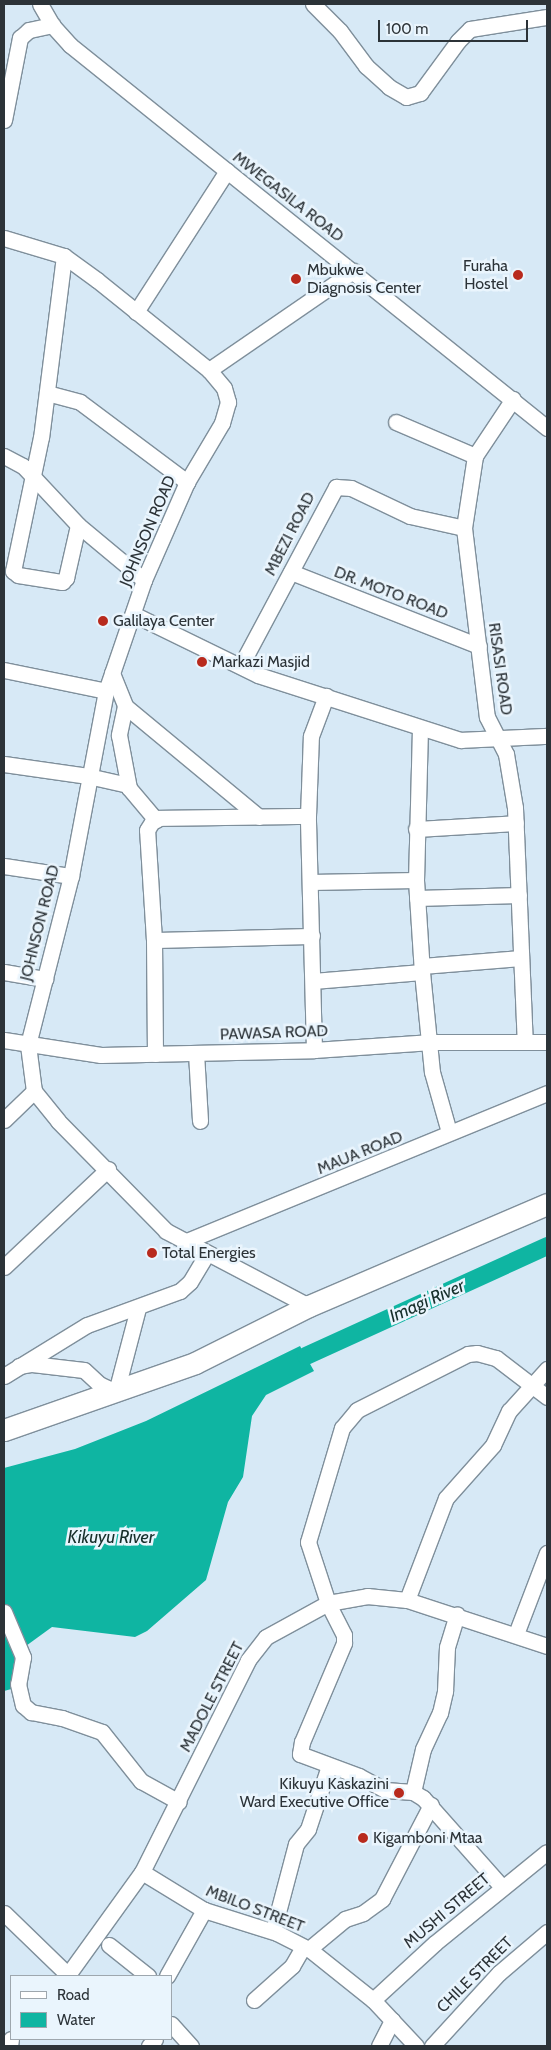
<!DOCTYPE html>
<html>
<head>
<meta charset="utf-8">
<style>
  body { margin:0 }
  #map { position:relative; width:551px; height:2050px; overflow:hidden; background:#d7e9f6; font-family:Cabin,sans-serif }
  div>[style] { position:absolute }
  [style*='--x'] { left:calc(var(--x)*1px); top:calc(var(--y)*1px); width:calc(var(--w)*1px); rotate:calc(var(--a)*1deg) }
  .water>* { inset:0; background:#0fb5a2 }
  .river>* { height:18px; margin:-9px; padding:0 9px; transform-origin:9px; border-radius:9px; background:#0fb5a2 }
  .roads { filter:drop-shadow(1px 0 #7f8f9b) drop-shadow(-1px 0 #7f8f9b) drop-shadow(0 1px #7f8f9b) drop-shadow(0 -1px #7f8f9b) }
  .minor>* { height:15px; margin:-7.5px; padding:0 7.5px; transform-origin:7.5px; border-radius:7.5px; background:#fff }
  .highway>* { height:21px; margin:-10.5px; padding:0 10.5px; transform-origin:10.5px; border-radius:10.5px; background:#fff }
  .dots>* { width:14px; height:14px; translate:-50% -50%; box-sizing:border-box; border:2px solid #eaf5fd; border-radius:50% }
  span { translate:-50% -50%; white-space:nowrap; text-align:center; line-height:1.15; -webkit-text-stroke:5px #eaf5fd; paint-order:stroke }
  .street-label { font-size:16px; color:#2c3338 }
  .poi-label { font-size:16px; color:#2c3338 }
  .right { translate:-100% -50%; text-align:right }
  .left { translate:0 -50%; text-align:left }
  .water-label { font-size:18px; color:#172f2b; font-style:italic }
  .frame { position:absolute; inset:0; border:5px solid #2c3338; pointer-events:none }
  .legend { position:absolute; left:10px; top:1975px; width:162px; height:65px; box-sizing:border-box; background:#eaf5fd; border:1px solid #9ea7ae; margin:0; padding:6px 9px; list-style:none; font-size:15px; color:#2c3338 }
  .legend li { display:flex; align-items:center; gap:10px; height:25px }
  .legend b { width:25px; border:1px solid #9ea7ae }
  .scale { position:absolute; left:378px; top:20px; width:150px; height:22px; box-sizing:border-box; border:2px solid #2c3338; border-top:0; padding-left:6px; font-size:15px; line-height:18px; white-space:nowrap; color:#2c3338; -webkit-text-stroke:4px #eaf5fd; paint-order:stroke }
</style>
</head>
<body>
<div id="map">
  <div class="water">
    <i style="clip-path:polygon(300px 1346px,314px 1371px,266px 1395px,252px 1416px,243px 1477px,228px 1502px,206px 1580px,147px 1631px,135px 1637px,52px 1627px,19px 1651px,15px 1688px,4px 1691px,4px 1468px,75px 1449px,146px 1421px)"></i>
  </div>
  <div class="river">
    <i style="--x:306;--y:1356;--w:265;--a:-24.5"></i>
  </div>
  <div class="roads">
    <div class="minor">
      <i style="--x:40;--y:4;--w:24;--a:60"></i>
      <i style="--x:52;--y:25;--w:27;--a:48"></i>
      <i style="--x:70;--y:45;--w:612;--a:38.76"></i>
      <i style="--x:313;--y:4;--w:38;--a:45"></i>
      <i style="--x:340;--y:31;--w:44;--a:53.4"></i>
      <i style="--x:366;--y:66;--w:31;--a:42"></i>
      <i style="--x:389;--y:87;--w:20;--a:30"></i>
      <i style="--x:406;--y:97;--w:15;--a:-16"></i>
      <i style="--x:420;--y:93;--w:64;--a:-53.8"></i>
      <i style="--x:458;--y:41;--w:17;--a:-45"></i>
      <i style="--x:470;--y:29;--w:78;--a:-8.9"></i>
      <i style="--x:4;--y:120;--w:84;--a:-79"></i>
      <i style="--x:20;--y:38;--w:12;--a:-42"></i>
      <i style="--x:29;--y:30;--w:24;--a:-12"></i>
      <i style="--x:4;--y:238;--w:63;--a:16.7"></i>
      <i style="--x:64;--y:256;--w:41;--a:36"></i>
      <i style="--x:97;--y:280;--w:144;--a:38.8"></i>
      <i style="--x:209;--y:370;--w:23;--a:50"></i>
      <i style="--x:224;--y:388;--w:15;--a:74"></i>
      <i style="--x:228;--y:402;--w:22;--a:106"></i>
      <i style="--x:222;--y:423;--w:69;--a:120.7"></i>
      <i style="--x:187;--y:482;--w:107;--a:113.7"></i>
      <i style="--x:144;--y:580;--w:117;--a:108.9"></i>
      <i style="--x:106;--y:691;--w:188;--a:100.7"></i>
      <i style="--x:71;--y:876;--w:174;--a:104.3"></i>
      <i style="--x:28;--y:1045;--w:46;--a:82.6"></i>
      <i style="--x:34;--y:1091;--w:38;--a:51"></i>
      <i style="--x:58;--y:1121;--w:154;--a:45.5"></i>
      <i style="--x:166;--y:1231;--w:161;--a:27.7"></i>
      <i style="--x:64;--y:256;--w:182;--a:97.2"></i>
      <i style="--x:41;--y:437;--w:137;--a:101.8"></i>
      <i style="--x:13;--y:571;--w:6;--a:39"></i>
      <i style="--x:18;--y:575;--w:45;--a:9"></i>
      <i style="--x:62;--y:582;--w:6;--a:-45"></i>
      <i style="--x:66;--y:578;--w:54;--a:-77.2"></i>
      <i style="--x:136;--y:312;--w:168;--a:-57.2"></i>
      <i style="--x:209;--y:370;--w:175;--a:-34.5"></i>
      <i style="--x:47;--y:393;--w:34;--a:15"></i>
      <i style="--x:80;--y:402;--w:134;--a:36.8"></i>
      <i style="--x:513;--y:399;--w:69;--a:123.7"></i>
      <i style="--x:475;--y:456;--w:73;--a:98.7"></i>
      <i style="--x:464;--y:528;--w:190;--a:83.1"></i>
      <i style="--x:487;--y:717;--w:42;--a:62.8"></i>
      <i style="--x:506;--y:754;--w:55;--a:80.5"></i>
      <i style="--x:515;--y:808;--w:234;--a:87.6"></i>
      <i style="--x:396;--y:422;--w:86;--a:23.3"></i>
      <i style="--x:4;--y:456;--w:21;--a:28"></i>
      <i style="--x:23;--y:466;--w:81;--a:47"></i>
      <i style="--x:78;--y:525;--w:86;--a:39.8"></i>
      <i style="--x:291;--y:572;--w:202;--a:21.5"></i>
      <i style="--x:133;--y:614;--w:139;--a:26"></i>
      <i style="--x:258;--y:675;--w:213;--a:17.8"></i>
      <i style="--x:461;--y:740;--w:86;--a:-2.7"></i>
      <i style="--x:241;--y:665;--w:202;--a:-61.9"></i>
      <i style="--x:336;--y:487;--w:15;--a:4"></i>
      <i style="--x:351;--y:488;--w:65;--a:25.4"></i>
      <i style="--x:410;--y:516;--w:55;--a:12.5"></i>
      <i style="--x:4;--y:670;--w:104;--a:11.6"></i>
      <i style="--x:112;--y:673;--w:35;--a:68"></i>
      <i style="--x:125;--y:706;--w:30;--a:102"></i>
      <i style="--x:119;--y:735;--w:54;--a:79.3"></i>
      <i style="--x:129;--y:788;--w:42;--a:49.8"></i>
      <i style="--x:125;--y:706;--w:174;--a:39.6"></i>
      <i style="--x:420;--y:728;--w:152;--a:91.5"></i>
      <i style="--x:416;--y:880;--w:92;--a:86.3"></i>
      <i style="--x:422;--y:972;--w:100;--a:84.3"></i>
      <i style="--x:432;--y:1072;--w:62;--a:74.2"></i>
      <i style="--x:4;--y:764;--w:85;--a:8.1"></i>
      <i style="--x:88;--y:776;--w:41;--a:12.7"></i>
      <i style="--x:416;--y:829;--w:100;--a:-3.4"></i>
      <i style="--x:4;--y:866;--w:68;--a:8.5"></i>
      <i style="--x:310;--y:882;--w:106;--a:-1.1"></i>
      <i style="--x:417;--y:898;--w:102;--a:-1.7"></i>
      <i style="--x:154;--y:940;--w:158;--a:-1.5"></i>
      <i style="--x:422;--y:966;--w:99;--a:-4.6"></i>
      <i style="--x:4;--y:972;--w:42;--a:9.7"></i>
      <i style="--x:313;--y:981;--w:109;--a:-4.7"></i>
      <i style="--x:4;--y:1040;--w:98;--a:8.8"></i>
      <i style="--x:101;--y:1055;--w:213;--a:-1.3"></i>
      <i style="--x:314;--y:1050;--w:118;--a:-3.9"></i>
      <i style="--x:432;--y:1042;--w:115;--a:0"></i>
      <i style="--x:314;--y:1050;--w:234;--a:-91.5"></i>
      <i style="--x:308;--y:816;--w:80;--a:-87.9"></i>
      <i style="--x:311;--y:736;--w:43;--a:-69.4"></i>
      <i style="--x:196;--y:1053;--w:68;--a:86.6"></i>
      <i style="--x:155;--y:1054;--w:114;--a:-90.5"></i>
      <i style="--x:154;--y:940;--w:110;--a:-93.6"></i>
      <i style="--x:147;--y:830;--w:9;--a:-58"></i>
      <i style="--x:152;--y:822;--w:8;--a:-30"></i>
      <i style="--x:159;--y:818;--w:149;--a:-0.8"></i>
      <i style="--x:4;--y:1120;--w:42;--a:-44"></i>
      <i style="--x:184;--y:1242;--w:392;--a:-22.3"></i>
      <i style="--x:4;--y:1267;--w:143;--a:-43.3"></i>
      <i style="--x:19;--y:1366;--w:13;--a:-9"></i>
      <i style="--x:32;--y:1364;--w:52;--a:6.6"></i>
      <i style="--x:84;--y:1370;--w:21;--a:43"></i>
      <i style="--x:99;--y:1384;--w:19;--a:25"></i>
      <i style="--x:116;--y:1392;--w:87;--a:-75.3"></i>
      <i style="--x:4;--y:1376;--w:97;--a:-31.6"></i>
      <i style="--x:87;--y:1325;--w:99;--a:-20.1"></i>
      <i style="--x:180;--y:1291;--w:13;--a:-42"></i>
      <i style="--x:190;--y:1282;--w:33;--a:-59"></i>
      <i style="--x:407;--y:1600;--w:109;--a:-69.1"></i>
      <i style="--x:446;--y:1498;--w:71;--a:-48.4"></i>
      <i style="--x:493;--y:1445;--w:38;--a:-65"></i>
      <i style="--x:509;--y:1411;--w:57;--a:-47.9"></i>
      <i style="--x:4;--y:1612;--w:49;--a:67.1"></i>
      <i style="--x:23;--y:1657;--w:27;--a:100"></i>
      <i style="--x:18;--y:1684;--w:22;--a:77"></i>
      <i style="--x:23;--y:1705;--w:11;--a:41"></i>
      <i style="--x:31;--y:1712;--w:32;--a:11"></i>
      <i style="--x:62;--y:1718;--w:42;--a:19.3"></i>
      <i style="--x:102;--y:1732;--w:63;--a:51.5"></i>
      <i style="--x:141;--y:1781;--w:43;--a:28.9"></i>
      <i style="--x:516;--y:1634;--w:87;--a:-69.1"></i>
      <i style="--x:413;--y:1792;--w:44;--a:-76.9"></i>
      <i style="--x:423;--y:1749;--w:40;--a:-65"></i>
      <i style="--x:440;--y:1713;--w:23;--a:-77"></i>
      <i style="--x:445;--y:1691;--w:44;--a:-87.4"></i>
      <i style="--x:447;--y:1647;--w:34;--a:-73"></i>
      <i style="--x:142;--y:1872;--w:73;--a:31.5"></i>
      <i style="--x:204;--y:1910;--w:77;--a:17.5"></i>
      <i style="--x:277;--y:1933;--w:36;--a:27"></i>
      <i style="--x:309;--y:1949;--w:82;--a:38.6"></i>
      <i style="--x:373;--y:2000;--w:63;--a:46.9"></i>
      <i style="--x:502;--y:1887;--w:119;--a:-131.6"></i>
      <i style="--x:423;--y:1798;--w:12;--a:-149"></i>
      <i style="--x:413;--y:1792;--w:28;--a:-176"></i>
      <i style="--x:385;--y:1790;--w:30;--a:-152"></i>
      <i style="--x:359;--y:1776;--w:63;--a:-159.6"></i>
      <i style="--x:300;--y:1754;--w:12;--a:-81"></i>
      <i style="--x:302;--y:1742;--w:108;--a:-67"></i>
      <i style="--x:344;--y:1643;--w:8;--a:-90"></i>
      <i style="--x:344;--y:1635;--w:36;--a:-117"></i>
      <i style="--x:328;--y:1603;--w:64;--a:-108.2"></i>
      <i style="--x:308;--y:1542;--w:119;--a:-73.4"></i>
      <i style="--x:342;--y:1428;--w:23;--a:-50"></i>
      <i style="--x:357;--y:1410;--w:124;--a:-26.8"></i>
      <i style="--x:468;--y:1354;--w:9;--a:-6"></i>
      <i style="--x:477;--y:1353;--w:20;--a:15"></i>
      <i style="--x:496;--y:1358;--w:64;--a:37.4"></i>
      <i style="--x:4;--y:1913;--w:89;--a:44.1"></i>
      <i style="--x:273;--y:1931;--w:90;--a:-75.2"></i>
      <i style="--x:296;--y:1844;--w:19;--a:-51"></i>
      <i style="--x:308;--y:1829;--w:66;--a:-71.6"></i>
      <i style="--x:109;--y:1945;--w:50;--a:38.5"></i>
      <i style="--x:67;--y:1976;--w:128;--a:-54.2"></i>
      <i style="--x:142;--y:1872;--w:237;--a:-63.4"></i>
      <i style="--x:248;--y:1660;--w:29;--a:-52"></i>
      <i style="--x:266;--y:1637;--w:71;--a:-28.7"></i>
      <i style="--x:328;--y:1603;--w:40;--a:-10"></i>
      <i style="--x:367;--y:1596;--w:40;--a:5.7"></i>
      <i style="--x:407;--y:1600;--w:147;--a:18.2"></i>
      <i style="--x:167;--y:1976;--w:76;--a:-60.7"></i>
      <i style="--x:254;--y:2000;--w:51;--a:-41.8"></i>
      <i style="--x:292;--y:1966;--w:20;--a:-60"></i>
      <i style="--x:302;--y:1949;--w:7;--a:0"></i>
      <i style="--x:309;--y:1949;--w:47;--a:-39.8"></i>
      <i style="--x:345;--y:1919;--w:19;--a:-18"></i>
      <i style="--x:363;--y:1913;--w:24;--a:-36"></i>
      <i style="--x:382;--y:1899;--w:106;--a:-62.5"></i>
      <i style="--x:373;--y:2000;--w:84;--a:-42.6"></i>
      <i style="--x:435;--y:1943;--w:144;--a:-39.1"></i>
      <i style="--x:171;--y:2024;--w:30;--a:48"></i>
      <i style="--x:10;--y:2046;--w:7;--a:-82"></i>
      <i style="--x:149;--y:2046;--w:9;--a:-49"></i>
      <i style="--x:379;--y:2046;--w:29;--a:-63"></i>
      <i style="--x:432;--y:2046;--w:99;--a:-47.5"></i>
      <i style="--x:499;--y:1973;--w:63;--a:-40.5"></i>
    </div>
    <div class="highway">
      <i style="--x:4;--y:1430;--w:202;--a:-19.3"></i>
      <i style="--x:195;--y:1363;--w:127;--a:-26.6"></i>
      <i style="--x:309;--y:1306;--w:259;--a:-23.2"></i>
    </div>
  </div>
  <div class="dots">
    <i style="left:518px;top:275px;background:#b82a1d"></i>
    <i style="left:296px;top:279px;background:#b82a1d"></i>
    <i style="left:103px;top:621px;background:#b82a1d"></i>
    <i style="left:202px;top:662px;background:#b82a1d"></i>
    <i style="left:152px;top:1253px;background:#b82a1d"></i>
    <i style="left:399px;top:1793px;background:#b82a1d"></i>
    <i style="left:363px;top:1838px;background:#b82a1d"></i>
  </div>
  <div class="street-label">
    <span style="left:288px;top:197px;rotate:38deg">MWEGASILA ROAD</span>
    <span style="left:148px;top:531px;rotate:-67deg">JOHNSON ROAD</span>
    <span style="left:290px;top:534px;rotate:-63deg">MBEZI ROAD</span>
    <span style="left:391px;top:593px;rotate:21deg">DR. MOTO ROAD</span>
    <span style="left:500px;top:669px;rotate:82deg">RISASI ROAD</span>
    <span style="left:40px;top:923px;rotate:-76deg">JOHNSON ROAD</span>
    <span style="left:274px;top:1033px;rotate:-2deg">PAWASA ROAD</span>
    <span style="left:360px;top:1153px;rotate:-22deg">MAUA ROAD</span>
    <span style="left:212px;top:1697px;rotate:-63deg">MADOLE STREET</span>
    <span style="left:255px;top:1909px;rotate:21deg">MBILO STREET</span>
    <span style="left:447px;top:1911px;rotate:-40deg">MUSHI STREET</span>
    <span style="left:475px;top:1975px;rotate:-45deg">CHILE STREET</span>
  </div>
  <div class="poi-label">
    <span class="right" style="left:508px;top:275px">Furaha<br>Hostel</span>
    <span class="left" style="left:307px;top:279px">Mbukwe<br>Diagnosis Center</span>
    <span class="left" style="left:113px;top:621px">Galilaya Center</span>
    <span class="left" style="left:212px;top:662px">Markazi Masjid</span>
    <span class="left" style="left:162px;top:1253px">Total Energies</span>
    <span class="right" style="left:389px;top:1793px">Kikuyu Kaskazini<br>Ward Executive Office</span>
    <span class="left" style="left:373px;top:1838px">Kigamboni Mtaa</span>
  </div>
  <div class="water-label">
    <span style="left:427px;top:1301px;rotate:-24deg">Imagi River</span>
    <span style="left:111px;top:1537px">Kikuyu River</span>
  </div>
  <div class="frame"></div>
  <ul class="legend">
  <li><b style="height:6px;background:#fff"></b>Road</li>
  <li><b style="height:14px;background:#0fb5a2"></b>Water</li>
  </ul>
  <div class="scale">100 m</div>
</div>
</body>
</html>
